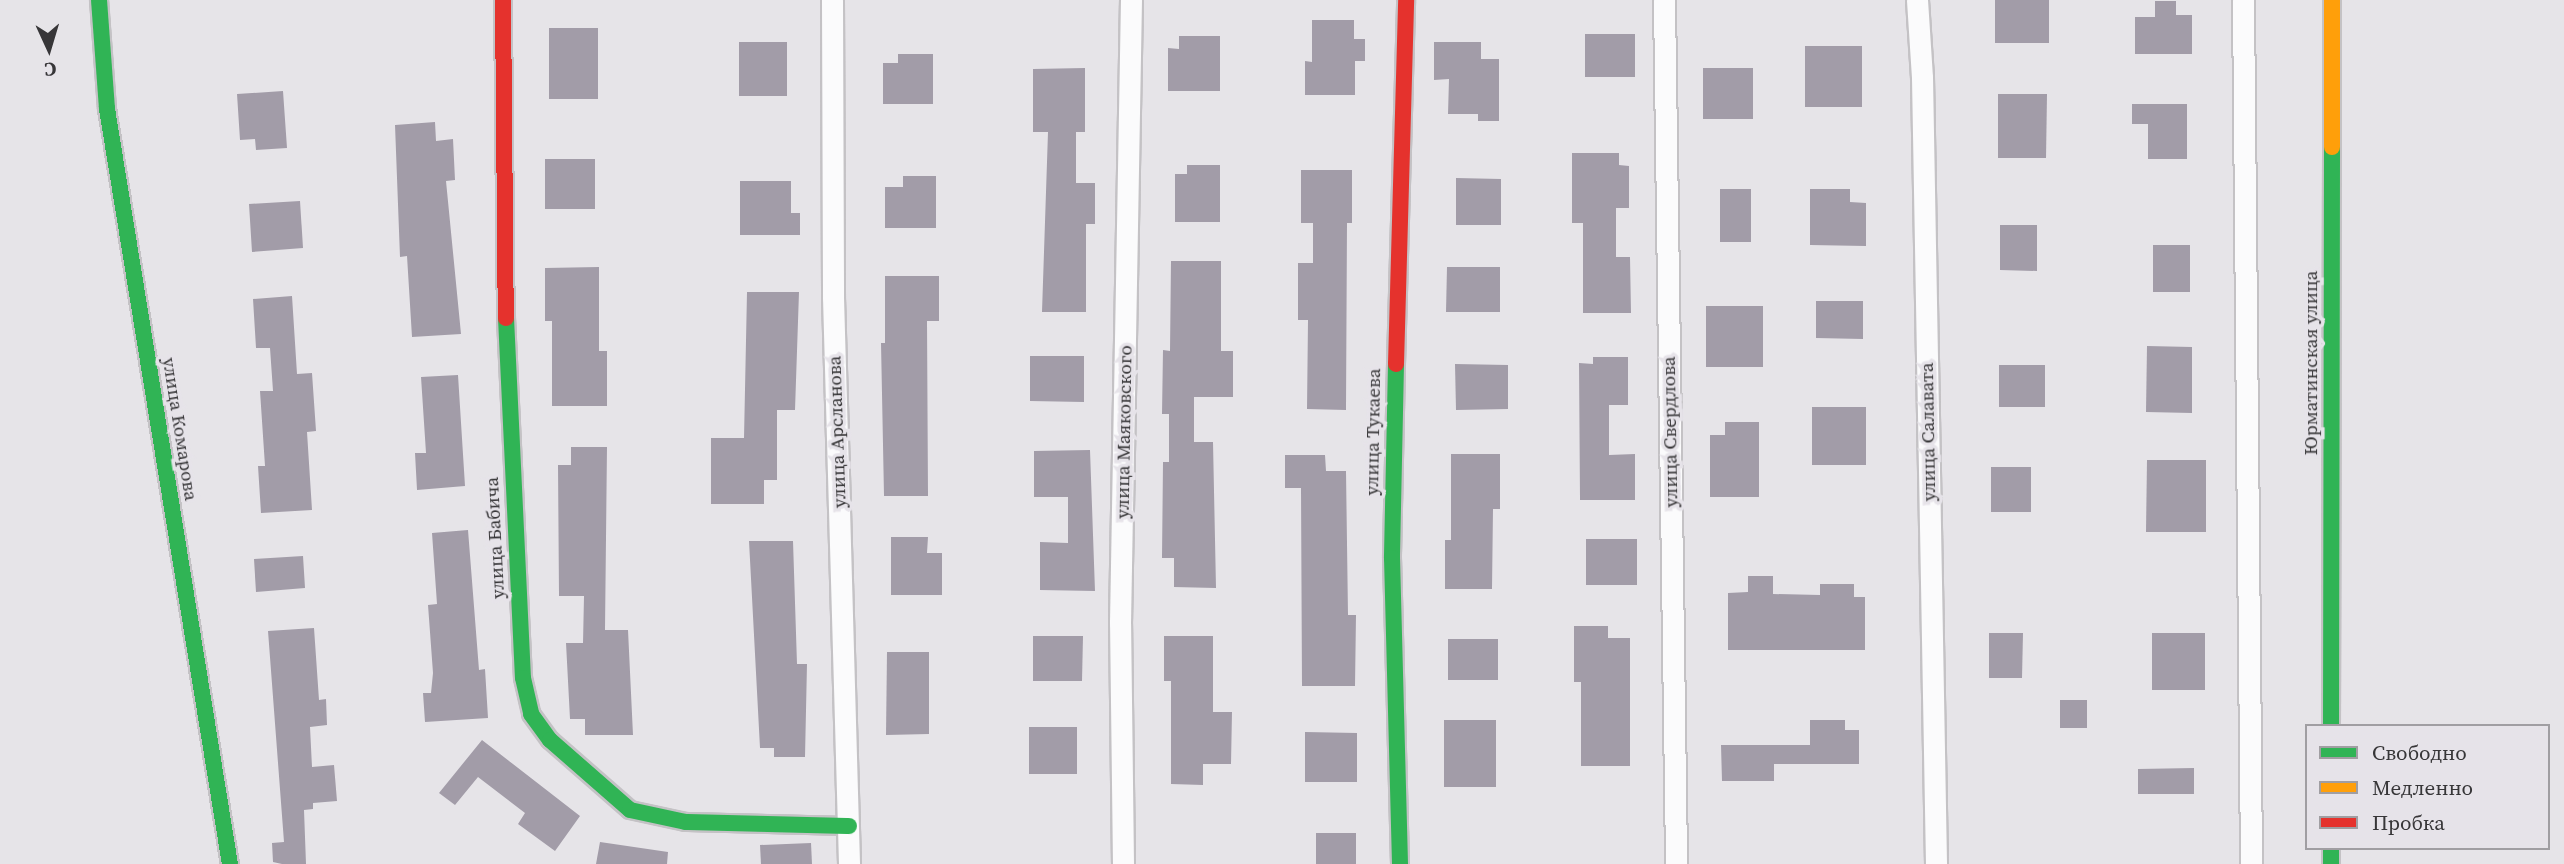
<!DOCTYPE html>
<html>
<head>
<meta charset="utf-8">
<style>
  body { margin:0 }
  #map { position:relative; width:2564px; height:864px; overflow:hidden; background:#e6e4e8; font-family:"Source Serif 4",serif }
  div>[style] { position:absolute }
  [style*='--x'] { left:calc(var(--x)*1px); top:calc(var(--y)*1px); width:calc(var(--w)*1px); rotate:calc(var(--a)*1deg) }
  .building>* { inset:0; background:#a29ca8 }
  .roads { filter:drop-shadow(2px 0 #c4c2c5) drop-shadow(-2px 0 #c4c2c5) drop-shadow(0 2px #c4c2c5) drop-shadow(0 -2px #c4c2c5) }
  .street>* { height:21px; margin:-10.5px; padding:0 10.5px; transform-origin:10.5px; border-radius:10.5px; background:#fbfbfc }
  .fast>* { height:16px; margin:-8px; padding:0 8px; transform-origin:8px; border-radius:8px; background:#30b455 }
  .slow>* { height:16px; margin:-8px; padding:0 8px; transform-origin:8px; border-radius:8px; background:#ff9f0a }
  .jam>* { height:16px; margin:-8px; padding:0 8px; transform-origin:8px; border-radius:8px; background:#e5322d }
  span { translate:-50% -50%; white-space:nowrap; text-align:center; line-height:1.15; -webkit-text-stroke:7px #e6e3e9; paint-order:stroke }
  .street-label { font-size:19px; color:#373638 }
  .legend { position:absolute; left:2305px; top:724px; width:245px; height:126px; box-sizing:border-box; background:#e6e3e9; border:2px solid #a09ea2; margin:0; padding:9px 12px; list-style:none; font-size:21px; color:#373638 }
  .legend li { display:flex; align-items:center; gap:14px; height:35px }
  .legend b { width:35px; border:2px solid #a09ea2 }
  .north { position:absolute; left:14px; top:14px; width:70px; height:70px; -webkit-text-stroke:5px #e6e3e9; paint-order:stroke; rotate:176deg; font-size:19px; font-weight:700; line-height:28px; text-align:center; color:#373638 }
  .north::after { content:''; display:block; margin:auto; width:24px; height:32px; background:#373638; clip-path:polygon(50% 0,100% 100%,50% 72%,0 100%) }
</style>
</head>
<body>
<div id="map">
  <div class="building">
    <i style="clip-path:polygon(1995px 0,2049px 0,2049px 43px,1995px 43px)"></i>
    <i style="clip-path:polygon(2155px 1px,2176px 1px,2176px 15px,2192px 15px,2192px 54px,2135px 54px,2135px 17px,2155px 17px)"></i>
    <i style="clip-path:polygon(1312px 20px,1354px 20px,1354px 39px,1365px 39px,1365px 61px,1355px 61px,1355px 95px,1305px 95px,1305px 61px,1312px 62px)"></i>
    <i style="clip-path:polygon(549px 28px,598px 28px,598px 99px,549px 99px)"></i>
    <i style="clip-path:polygon(1585px 34px,1635px 34px,1635px 77px,1585px 77px)"></i>
    <i style="clip-path:polygon(1179px 36px,1220px 36px,1220px 91px,1168px 91px,1168px 48px,1179px 49px)"></i>
    <i style="clip-path:polygon(739px 42px,787px 42px,787px 96px,739px 96px)"></i>
    <i style="clip-path:polygon(1434px 42px,1481px 42px,1481px 59px,1499px 59px,1499px 121px,1478px 121px,1478px 114px,1448px 114px,1449px 79px,1434px 80px)"></i>
    <i style="clip-path:polygon(1805px 46px,1862px 46px,1862px 107px,1805px 107px)"></i>
    <i style="clip-path:polygon(898px 54px,933px 54px,933px 104px,883px 104px,883px 63px,898px 63px)"></i>
    <i style="clip-path:polygon(1085px 68px,1085px 132px,1076px 132px,1076px 183px,1095px 183px,1095px 224px,1086px 224px,1086px 312px,1042px 312px,1048px 132px,1033px 132px,1033px 69px)"></i>
    <i style="clip-path:polygon(1703px 68px,1753px 68px,1753px 119px,1703px 119px)"></i>
    <i style="clip-path:polygon(283px 91px,287px 148px,256px 150px,255px 139px,240px 140px,237px 94px)"></i>
    <i style="clip-path:polygon(1998px 94px,2047px 94px,2046px 158px,1998px 158px)"></i>
    <i style="clip-path:polygon(2132px 104px,2187px 104px,2187px 159px,2148px 159px,2148px 124px,2132px 124px)"></i>
    <i style="clip-path:polygon(435px 122px,436px 141px,453px 139px,455px 180px,446px 181px,461px 334px,412px 337px,407px 256px,400px 257px,395px 125px)"></i>
    <i style="clip-path:polygon(1572px 153px,1619px 153px,1619px 165px,1629px 166px,1629px 208px,1616px 208px,1616px 257px,1630px 257px,1631px 313px,1583px 313px,1583px 223px,1572px 223px)"></i>
    <i style="clip-path:polygon(545px 159px,595px 159px,595px 209px,545px 209px)"></i>
    <i style="clip-path:polygon(1187px 165px,1220px 165px,1220px 222px,1175px 222px,1175px 174px,1187px 174px)"></i>
    <i style="clip-path:polygon(1301px 170px,1352px 170px,1352px 223px,1347px 223px,1346px 410px,1307px 409px,1308px 320px,1298px 320px,1298px 263px,1313px 263px,1313px 223px,1301px 223px)"></i>
    <i style="clip-path:polygon(903px 176px,936px 176px,936px 228px,885px 228px,885px 187px,903px 187px)"></i>
    <i style="clip-path:polygon(1456px 178px,1501px 179px,1501px 225px,1456px 225px)"></i>
    <i style="clip-path:polygon(740px 181px,791px 181px,791px 213px,800px 213px,800px 235px,740px 235px)"></i>
    <i style="clip-path:polygon(1720px 189px,1751px 189px,1751px 242px,1720px 242px)"></i>
    <i style="clip-path:polygon(1810px 189px,1850px 189px,1850px 202px,1866px 203px,1866px 246px,1810px 245px)"></i>
    <i style="clip-path:polygon(300px 201px,303px 248px,252px 252px,249px 204px)"></i>
    <i style="clip-path:polygon(2000px 225px,2037px 225px,2037px 271px,2000px 270px)"></i>
    <i style="clip-path:polygon(2153px 245px,2190px 245px,2190px 292px,2153px 292px)"></i>
    <i style="clip-path:polygon(1171px 261px,1221px 261px,1221px 351px,1233px 351px,1233px 397px,1194px 397px,1194px 442px,1213px 442px,1216px 588px,1174px 587px,1174px 558px,1162px 558px,1163px 462px,1169px 462px,1169px 414px,1162px 414px,1163px 350px,1170px 351px)"></i>
    <i style="clip-path:polygon(599px 267px,599px 351px,607px 351px,607px 406px,552px 406px,552px 321px,545px 321px,545px 268px)"></i>
    <i style="clip-path:polygon(1447px 267px,1500px 267px,1500px 312px,1446px 312px)"></i>
    <i style="clip-path:polygon(885px 276px,939px 276px,939px 321px,927px 321px,928px 496px,884px 496px,881px 343px,885px 343px)"></i>
    <i style="clip-path:polygon(747px 292px,799px 292px,795px 410px,777px 410px,777px 480px,764px 480px,764px 504px,711px 504px,711px 438px,744px 438px)"></i>
    <i style="clip-path:polygon(292px 296px,297px 374px,312px 373px,316px 431px,307px 432px,312px 510px,261px 513px,258px 466px,265px 466px,260px 391px,273px 391px,270px 348px,256px 348px,253px 299px)"></i>
    <i style="clip-path:polygon(1816px 301px,1863px 301px,1863px 339px,1816px 338px)"></i>
    <i style="clip-path:polygon(1706px 306px,1763px 306px,1763px 367px,1706px 367px)"></i>
    <i style="clip-path:polygon(2147px 346px,2192px 347px,2192px 413px,2146px 412px)"></i>
    <i style="clip-path:polygon(1030px 356px,1084px 356px,1084px 402px,1030px 401px)"></i>
    <i style="clip-path:polygon(1593px 357px,1628px 357px,1628px 405px,1609px 405px,1609px 455px,1635px 454px,1635px 500px,1580px 500px,1579px 363px,1593px 364px)"></i>
    <i style="clip-path:polygon(1455px 364px,1508px 365px,1508px 409px,1456px 410px)"></i>
    <i style="clip-path:polygon(1999px 365px,2045px 365px,2045px 407px,1999px 407px)"></i>
    <i style="clip-path:polygon(458px 375px,465px 486px,417px 490px,415px 453px,426px 453px,421px 377px)"></i>
    <i style="clip-path:polygon(1812px 407px,1866px 407px,1866px 465px,1812px 465px)"></i>
    <i style="clip-path:polygon(1725px 422px,1759px 422px,1759px 497px,1710px 497px,1710px 435px,1725px 435px)"></i>
    <i style="clip-path:polygon(571px 447px,607px 447px,605px 630px,628px 630px,633px 735px,585px 735px,585px 719px,570px 719px,566px 643px,583px 643px,584px 596px,559px 596px,558px 465px,571px 465px)"></i>
    <i style="clip-path:polygon(1090px 450px,1095px 591px,1040px 590px,1040px 542px,1068px 543px,1068px 497px,1034px 497px,1034px 451px)"></i>
    <i style="clip-path:polygon(1451px 454px,1500px 454px,1500px 509px,1493px 509px,1492px 589px,1445px 589px,1445px 540px,1451px 540px)"></i>
    <i style="clip-path:polygon(1285px 455px,1325px 455px,1326px 471px,1346px 471px,1348px 615px,1356px 615px,1355px 686px,1302px 686px,1301px 488px,1285px 488px)"></i>
    <i style="clip-path:polygon(2147px 460px,2206px 460px,2206px 532px,2146px 532px)"></i>
    <i style="clip-path:polygon(1991px 467px,2031px 467px,2031px 512px,1991px 512px)"></i>
    <i style="clip-path:polygon(468px 530px,479px 670px,485px 669px,488px 718px,425px 722px,423px 693px,431px 693px,433px 673px,428px 605px,437px 604px,432px 533px)"></i>
    <i style="clip-path:polygon(891px 537px,928px 537px,927px 553px,942px 553px,942px 595px,891px 595px)"></i>
    <i style="clip-path:polygon(1586px 539px,1637px 539px,1637px 585px,1586px 585px)"></i>
    <i style="clip-path:polygon(749px 541px,793px 541px,797px 664px,807px 664px,805px 757px,774px 757px,774px 748px,760px 748px)"></i>
    <i style="clip-path:polygon(303px 556px,305px 588px,256px 592px,254px 559px)"></i>
    <i style="clip-path:polygon(1748px 576px,1773px 576px,1773px 594px,1820px 595px,1820px 584px,1854px 584px,1854px 597px,1865px 597px,1865px 650px,1728px 650px,1728px 593px,1748px 592px)"></i>
    <i style="clip-path:polygon(1574px 626px,1608px 626px,1608px 638px,1630px 638px,1630px 766px,1581px 766px,1581px 682px,1574px 682px)"></i>
    <i style="clip-path:polygon(314px 628px,319px 700px,326px 699px,327px 725px,310px 727px,312px 767px,334px 765px,337px 801px,313px 803px,313px 809px,304px 810px,306px 864px,282px 864px,273px 862px,272px 843px,284px 842px,268px 631px)"></i>
    <i style="clip-path:polygon(1989px 633px,2023px 633px,2022px 678px,1989px 678px)"></i>
    <i style="clip-path:polygon(2152px 633px,2205px 633px,2205px 690px,2152px 690px)"></i>
    <i style="clip-path:polygon(1033px 636px,1083px 636px,1082px 681px,1033px 681px)"></i>
    <i style="clip-path:polygon(1164px 636px,1213px 636px,1213px 712px,1232px 712px,1231px 764px,1203px 764px,1203px 785px,1171px 784px,1171px 681px,1164px 681px)"></i>
    <i style="clip-path:polygon(1448px 639px,1498px 639px,1498px 680px,1448px 680px)"></i>
    <i style="clip-path:polygon(887px 652px,929px 652px,929px 734px,886px 735px)"></i>
    <i style="clip-path:polygon(2060px 700px,2087px 700px,2087px 728px,2060px 728px)"></i>
    <i style="clip-path:polygon(1444px 720px,1496px 720px,1496px 787px,1444px 787px)"></i>
    <i style="clip-path:polygon(1810px 720px,1845px 720px,1845px 730px,1859px 730px,1859px 764px,1774px 764px,1774px 781px,1722px 781px,1721px 745px,1810px 745px)"></i>
    <i style="clip-path:polygon(1029px 727px,1077px 727px,1077px 774px,1029px 774px)"></i>
    <i style="clip-path:polygon(1305px 732px,1357px 733px,1357px 782px,1305px 782px)"></i>
    <i style="clip-path:polygon(482px 740px,580px 816px,555px 851px,518px 824px,525px 813px,478px 777px,455px 805px,439px 793px)"></i>
    <i style="clip-path:polygon(2194px 768px,2194px 794px,2138px 794px,2138px 769px)"></i>
    <i style="clip-path:polygon(1316px 833px,1356px 833px,1356px 864px,1316px 864px)"></i>
    <i style="clip-path:polygon(600px 842px,668px 852px,667px 864px,596px 864px)"></i>
    <i style="clip-path:polygon(811px 843px,812px 864px,761px 864px,760px 845px)"></i>
  </div>
  <div class="roads">
    <div class="street">
      <i style="--x:832;--y:0;--w:297;--a:89.8"></i>
      <i style="--x:833;--y:297;--w:567;--a:88.38"></i>
      <i style="--x:1664;--y:0;--w:864;--a:89.2"></i>
      <i style="--x:1917;--y:0;--w:77;--a:86.3"></i>
      <i style="--x:1922;--y:77;--w:787;--a:88.98"></i>
      <i style="--x:2243;--y:0;--w:864;--a:89.47"></i>
      <i style="--x:1123;--y:864;--w:241;--a:-90.7"></i>
      <i style="--x:1120;--y:623;--w:623;--a:-88.99"></i>
    </div>
    <div class="fast">
      <i style="--x:99;--y:0;--w:109;--a:85.8"></i>
      <i style="--x:107;--y:109;--w:765;--a:80.75"></i>
      <i style="--x:506;--y:318;--w:360;--a:87.3"></i>
      <i style="--x:523;--y:678;--w:37;--a:77"></i>
      <i style="--x:531;--y:714;--w:32;--a:54"></i>
      <i style="--x:550;--y:740;--w:106;--a:41.2"></i>
      <i style="--x:630;--y:810;--w:57;--a:12.1"></i>
      <i style="--x:686;--y:822;--w:163;--a:1.4"></i>
      <i style="--x:1396;--y:364;--w:194;--a:91.2"></i>
      <i style="--x:1392;--y:558;--w:306;--a:88.5"></i>
      <i style="--x:2331;--y:726;--w:579;--a:-89.9"></i>
      <i style="--x:2331;--y:848;--w:16;--a:90"></i>
    </div>
    <div class="slow">
      <i style="--x:2332;--y:147;--w:147;--a:-90"></i>
    </div>
    <div class="jam">
      <i style="--x:503;--y:0;--w:318;--a:89.5"></i>
      <i style="--x:1396;--y:364;--w:364;--a:-88.4"></i>
    </div>
  </div>
  <div class="street-label">
    <span style="left:2311px;top:363px;rotate:-90deg">Юрматинская улица</span>
    <span style="left:180px;top:429px;rotate:81deg">улица Комарова</span>
    <span style="left:837px;top:432px;rotate:-92deg">улица Арсланова</span>
    <span style="left:1124px;top:432px;rotate:-89deg">улица Маяковского</span>
    <span style="left:1373px;top:432px;rotate:-89deg">улица Тукаева</span>
    <span style="left:1670px;top:432px;rotate:-91deg">улица Свердлова</span>
    <span style="left:1928px;top:432px;rotate:-91deg">улица Салавата</span>
    <span style="left:495px;top:538px;rotate:-93deg">улица Бабича</span>
  </div>
  <ul class="legend">
  <li><b style="height:9px;background:#30b455"></b>Свободно</li>
  <li><b style="height:9px;background:#ff9f0a"></b>Медленно</li>
  <li><b style="height:9px;background:#e5322d"></b>Пробка</li>
  </ul>
  <div class="north">С</div>
</div>
</body>
</html>
